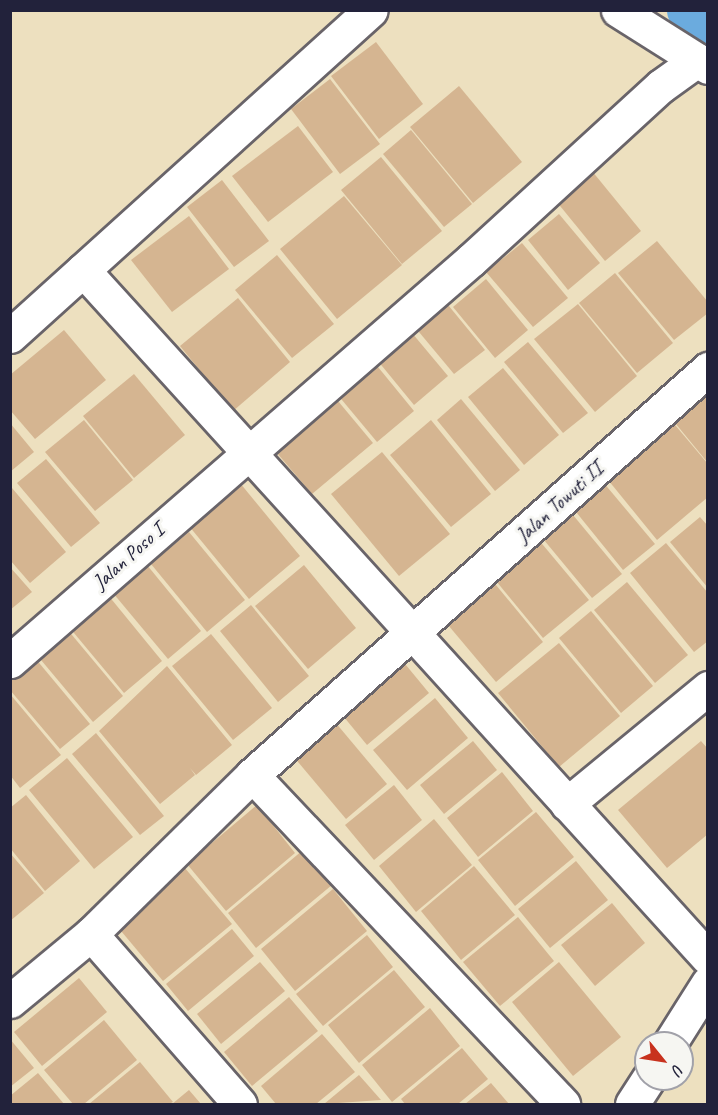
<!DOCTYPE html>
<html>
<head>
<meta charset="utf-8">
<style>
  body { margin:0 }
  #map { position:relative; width:718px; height:1115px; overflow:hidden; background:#ede0bf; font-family:Caveat,sans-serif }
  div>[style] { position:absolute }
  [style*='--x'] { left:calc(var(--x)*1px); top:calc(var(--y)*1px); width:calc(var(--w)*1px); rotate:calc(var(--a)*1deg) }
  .canal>* { height:45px; margin:-22.5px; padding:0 22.5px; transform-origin:22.5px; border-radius:22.5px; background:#6babde }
  .building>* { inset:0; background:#d5b591 }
  .roads { filter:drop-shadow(2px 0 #696469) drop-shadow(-2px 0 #696469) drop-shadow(0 2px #696469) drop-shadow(0 -2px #696469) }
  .minor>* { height:33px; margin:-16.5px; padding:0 16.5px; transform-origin:16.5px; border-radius:16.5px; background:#fff }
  span { translate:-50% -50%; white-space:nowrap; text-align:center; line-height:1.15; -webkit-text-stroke:6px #f6f6f2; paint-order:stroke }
  .street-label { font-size:21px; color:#22223b }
  .frame { position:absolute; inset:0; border:12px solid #22223b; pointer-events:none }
  .north { position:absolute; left:634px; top:1031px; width:60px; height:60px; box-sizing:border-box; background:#f6f6f2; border:2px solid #a1a1a9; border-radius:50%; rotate:120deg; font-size:16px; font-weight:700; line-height:24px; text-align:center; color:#22223b }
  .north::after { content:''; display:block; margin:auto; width:21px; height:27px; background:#c8321e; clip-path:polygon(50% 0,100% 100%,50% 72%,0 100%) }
</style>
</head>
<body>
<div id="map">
  <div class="canal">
    <i style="--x:689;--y:10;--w:22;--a:30"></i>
  </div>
  <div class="building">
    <i style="clip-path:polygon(376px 42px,423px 104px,379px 139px,331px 76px)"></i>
    <i style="clip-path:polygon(330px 79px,380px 144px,340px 174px,291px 109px)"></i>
    <i style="clip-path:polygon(459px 86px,522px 162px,473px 203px,410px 127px)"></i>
    <i style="clip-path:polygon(298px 126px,333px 172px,268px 222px,232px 176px)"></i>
    <i style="clip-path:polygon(411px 130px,472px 204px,444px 227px,383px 154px)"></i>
    <i style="clip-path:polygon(381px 157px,442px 231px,402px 264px,341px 190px)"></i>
    <i style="clip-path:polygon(592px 171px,641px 231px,605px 261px,556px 201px)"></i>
    <i style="clip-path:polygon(222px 180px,269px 241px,234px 267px,187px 207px)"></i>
    <i style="clip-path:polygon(344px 196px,402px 265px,337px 319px,280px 249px)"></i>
    <i style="clip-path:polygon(559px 214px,600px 263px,568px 290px,528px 240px)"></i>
    <i style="clip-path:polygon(189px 216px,229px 269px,172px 312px,131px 260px)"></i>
    <i style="clip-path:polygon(657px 241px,708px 302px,708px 313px,674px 340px,618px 273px)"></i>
    <i style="clip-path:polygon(522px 243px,568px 298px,533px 327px,486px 272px)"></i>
    <i style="clip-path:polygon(277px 255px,334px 324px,292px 358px,235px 290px)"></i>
    <i style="clip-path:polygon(615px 273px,673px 343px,637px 373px,579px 303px)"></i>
    <i style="clip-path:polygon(486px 279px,528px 330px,495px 358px,453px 307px)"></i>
    <i style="clip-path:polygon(238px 298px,290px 362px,233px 411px,180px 346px)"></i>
    <i style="clip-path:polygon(444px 300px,485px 350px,454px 374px,414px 326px)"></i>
    <i style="clip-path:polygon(578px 304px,637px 376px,595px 412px,534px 339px)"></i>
    <i style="clip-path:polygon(407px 327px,448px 376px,414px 405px,373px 355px)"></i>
    <i style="clip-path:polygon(64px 330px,106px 380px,35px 439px,10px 410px,10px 375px)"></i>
    <i style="clip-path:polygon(528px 342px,588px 413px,563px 433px,504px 362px)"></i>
    <i style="clip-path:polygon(369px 356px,414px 411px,377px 442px,332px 388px)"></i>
    <i style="clip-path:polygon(503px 368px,559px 435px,524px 465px,468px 397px)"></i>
    <i style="clip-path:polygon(134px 374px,185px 435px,134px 478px,83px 416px)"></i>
    <i style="clip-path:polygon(708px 388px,708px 463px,671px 418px)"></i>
    <i style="clip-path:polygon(333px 395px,373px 443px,312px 494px,271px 446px)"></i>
    <i style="clip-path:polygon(461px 399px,520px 470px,495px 491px,437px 420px)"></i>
    <i style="clip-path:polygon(670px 419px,708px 464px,708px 497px,657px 540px,604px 475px)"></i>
    <i style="clip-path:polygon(84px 420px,133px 480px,95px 511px,45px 452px)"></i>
    <i style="clip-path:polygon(431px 420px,491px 494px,451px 527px,390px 455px)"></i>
    <i style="clip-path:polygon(10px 423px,34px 452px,10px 472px)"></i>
    <i style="clip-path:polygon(382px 452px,450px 534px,399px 576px,331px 494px)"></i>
    <i style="clip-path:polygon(46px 459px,100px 523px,71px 547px,17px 483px)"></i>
    <i style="clip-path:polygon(603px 482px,655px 544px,623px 570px,572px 507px)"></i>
    <i style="clip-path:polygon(240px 483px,300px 556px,249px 599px,189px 526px)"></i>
    <i style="clip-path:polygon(12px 488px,66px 552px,30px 583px,10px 560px)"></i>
    <i style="clip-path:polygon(568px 509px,622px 574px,592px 598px,539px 534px)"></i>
    <i style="clip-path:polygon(700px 517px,708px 526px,708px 588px,670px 542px)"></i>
    <i style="clip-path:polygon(189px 532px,245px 600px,207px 632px,151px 564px)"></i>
    <i style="clip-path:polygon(538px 539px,589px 600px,543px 638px,492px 576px)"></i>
    <i style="clip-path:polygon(666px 543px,708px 593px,708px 641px,694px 652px,630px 573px)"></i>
    <i style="clip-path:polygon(147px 565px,201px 631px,168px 659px,113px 593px)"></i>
    <i style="clip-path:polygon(304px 565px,356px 628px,308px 669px,255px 606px)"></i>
    <i style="clip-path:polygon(10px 567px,32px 592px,10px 610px)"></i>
    <i style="clip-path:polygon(491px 579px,543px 642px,496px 682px,443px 619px)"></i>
    <i style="clip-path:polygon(627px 582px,688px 655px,655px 683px,594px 610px)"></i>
    <i style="clip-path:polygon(108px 595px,162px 661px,124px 693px,69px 627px)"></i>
    <i style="clip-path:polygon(251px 605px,309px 676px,278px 702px,220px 631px)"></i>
    <i style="clip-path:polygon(591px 611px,653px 686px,621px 713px,559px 638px)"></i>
    <i style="clip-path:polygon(67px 629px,123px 696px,93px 722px,36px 654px)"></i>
    <i style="clip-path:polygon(211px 634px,272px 708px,233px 740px,172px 666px)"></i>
    <i style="clip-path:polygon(559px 643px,620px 716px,559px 767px,498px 693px)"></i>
    <i style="clip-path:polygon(35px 658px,90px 724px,60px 749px,10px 690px,10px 679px)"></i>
    <i style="clip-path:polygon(401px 659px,429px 693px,367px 745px,339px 711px)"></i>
    <i style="clip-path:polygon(167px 666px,232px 745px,196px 775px,190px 768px,195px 775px,160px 804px,99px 731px)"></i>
    <i style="clip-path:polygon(10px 694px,61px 755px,20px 788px,10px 775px)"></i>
    <i style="clip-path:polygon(435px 698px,468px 738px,407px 790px,373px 750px)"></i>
    <i style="clip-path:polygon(335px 722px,387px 784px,346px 819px,293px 756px)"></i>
    <i style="clip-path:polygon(96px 733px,164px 816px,140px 835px,72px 754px)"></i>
    <i style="clip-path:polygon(473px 741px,497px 770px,444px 814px,420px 785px)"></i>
    <i style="clip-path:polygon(701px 741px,708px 749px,708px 834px,667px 868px,618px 810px)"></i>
    <i style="clip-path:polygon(67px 758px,133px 837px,94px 869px,29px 790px)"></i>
    <i style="clip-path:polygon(502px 772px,533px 811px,478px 857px,447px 818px)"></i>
    <i style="clip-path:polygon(394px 785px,422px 820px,374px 860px,345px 825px)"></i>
    <i style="clip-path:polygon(26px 795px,80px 861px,45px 891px,10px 848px,10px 808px)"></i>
    <i style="clip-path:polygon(257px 805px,295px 853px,226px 911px,187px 864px)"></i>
    <i style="clip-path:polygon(536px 812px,574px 857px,515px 906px,478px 860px)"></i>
    <i style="clip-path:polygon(434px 819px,472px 865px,416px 912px,379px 866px)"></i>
    <i style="clip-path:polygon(303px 850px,332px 885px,256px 948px,228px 913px)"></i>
    <i style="clip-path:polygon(10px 853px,44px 893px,10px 921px)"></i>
    <i style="clip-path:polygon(179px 861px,232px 924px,163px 981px,111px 919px)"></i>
    <i style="clip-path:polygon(576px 861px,608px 900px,550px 948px,518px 909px)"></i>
    <i style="clip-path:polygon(474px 866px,515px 915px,461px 960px,421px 911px)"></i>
    <i style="clip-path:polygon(333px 889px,367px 931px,295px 991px,261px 949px)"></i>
    <i style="clip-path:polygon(612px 903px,645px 943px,595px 986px,561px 945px)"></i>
    <i style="clip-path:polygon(518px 917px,554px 961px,500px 1006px,463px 962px)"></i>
    <i style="clip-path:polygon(232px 929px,254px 956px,188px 1011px,166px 984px)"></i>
    <i style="clip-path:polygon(367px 935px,393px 967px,323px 1026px,296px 994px)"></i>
    <i style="clip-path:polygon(260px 962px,285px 991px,221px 1044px,197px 1014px)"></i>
    <i style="clip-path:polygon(559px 962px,621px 1037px,573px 1076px,512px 1002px)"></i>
    <i style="clip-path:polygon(394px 970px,425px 1007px,359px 1063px,328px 1025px)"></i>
    <i style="clip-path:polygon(79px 978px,107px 1012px,42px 1066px,14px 1032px)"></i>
    <i style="clip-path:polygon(289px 997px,318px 1031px,252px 1086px,224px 1052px)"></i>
    <i style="clip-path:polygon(430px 1008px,460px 1046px,392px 1102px,362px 1065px)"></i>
    <i style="clip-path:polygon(104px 1020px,137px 1060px,84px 1104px,73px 1104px,44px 1070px)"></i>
    <i style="clip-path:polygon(322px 1034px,355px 1072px,316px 1104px,276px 1104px,261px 1086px)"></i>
    <i style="clip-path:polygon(10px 1039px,34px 1068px,10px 1087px)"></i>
    <i style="clip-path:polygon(462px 1048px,488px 1079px,458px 1104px,405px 1104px,401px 1099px)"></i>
    <i style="clip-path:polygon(140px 1062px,173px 1102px,169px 1104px,89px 1104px)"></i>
    <i style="clip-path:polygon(38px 1073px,64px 1104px,10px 1104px,10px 1096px)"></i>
    <i style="clip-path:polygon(359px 1075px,381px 1100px,324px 1104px)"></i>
    <i style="clip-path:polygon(491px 1083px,509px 1104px,465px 1104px)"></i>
    <i style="clip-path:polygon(189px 1090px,201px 1104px,172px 1104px)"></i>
  </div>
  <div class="roads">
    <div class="minor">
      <i style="--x:618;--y:10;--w:93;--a:32.3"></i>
      <i style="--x:83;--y:270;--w:929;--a:47.75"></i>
      <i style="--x:10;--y:336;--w:486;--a:-42.1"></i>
      <i style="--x:10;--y:661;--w:611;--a:-41.02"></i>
      <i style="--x:471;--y:260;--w:258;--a:-42.5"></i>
      <i style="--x:661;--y:86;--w:44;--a:-35.8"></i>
      <i style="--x:697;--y:60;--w:13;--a:32"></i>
      <i style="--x:252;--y:775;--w:453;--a:46.6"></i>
      <i style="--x:567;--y:804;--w:183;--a:-39.4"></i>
      <i style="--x:91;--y:934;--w:226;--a:48.8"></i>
      <i style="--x:10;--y:1001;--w:105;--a:-39.6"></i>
      <i style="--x:91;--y:934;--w:226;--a:-44.6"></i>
      <i style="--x:252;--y:775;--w:611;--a:-41.68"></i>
      <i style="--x:670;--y:1043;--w:71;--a:-57.7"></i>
      <i style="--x:632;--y:1104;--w:30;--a:-57"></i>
    </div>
  </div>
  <div class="street-label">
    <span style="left:559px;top:502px;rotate:-42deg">Jalan Towuti II</span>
    <span style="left:128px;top:556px;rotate:-42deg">Jalan Poso I</span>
  </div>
  <div class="frame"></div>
  <div class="north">U</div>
</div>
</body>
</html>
